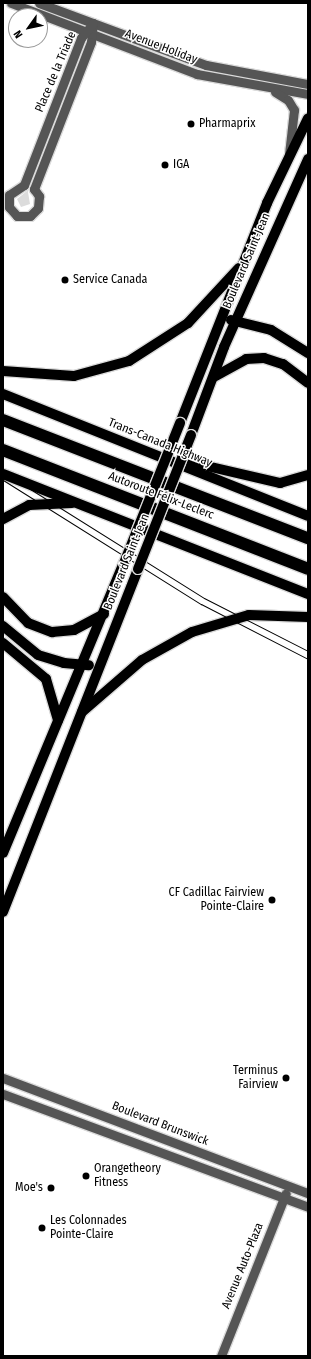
<!DOCTYPE html>
<html>
<head>
<meta charset="utf-8">
<style>
  body { margin:0 }
  #map { position:relative; width:311px; height:1359px; overflow:hidden; background:#fff; font-family:"Fira Sans Condensed",sans-serif }
  div>[style] { position:absolute }
  [style*='--x'] { left:calc(var(--x)*1px); top:calc(var(--y)*1px); width:calc(var(--w)*1px); rotate:calc(var(--a)*1deg) }
  .green>* { inset:0; background:#dcdcdc }
  .roads { filter:drop-shadow(1px 0 #dbdbdb) drop-shadow(-1px 0 #dbdbdb) drop-shadow(0 1px #dbdbdb) drop-shadow(0 -1px #dbdbdb) }
  .minor>* { height:9px; margin:-4.5px; padding:0 4.5px; transform-origin:4.5px; border-radius:4.5px; background:#555 }
  .major>* { height:10px; margin:-5px; padding:0 5px; transform-origin:5px; border-radius:5px; background:#000 }
  .highway>* { height:12px; margin:-6px; padding:0 6px; transform-origin:6px; border-radius:6px; background:#000 }
  .tram>* { height:1px; margin:-0.5px; padding:0 0.5px; transform-origin:0.5px; border-radius:0.5px; background:#000 }
  .bridges { filter:drop-shadow(1px 0 #dbdbdb) drop-shadow(-1px 0 #dbdbdb) drop-shadow(0 1px #dbdbdb) drop-shadow(0 -1px #dbdbdb) }
  .major-bridge>* { height:10px; margin:-5px; padding:0 5px; transform-origin:5px; border-radius:5px; background:#000 }
  .dots>* { width:11px; height:11px; translate:-50% -50%; box-sizing:border-box; border:2px solid #fff; border-radius:50% }
  span { translate:-50% -50%; white-space:nowrap; text-align:center; line-height:1.15; -webkit-text-stroke:3px #fff; paint-order:stroke }
  .street-label { font-size:12px; color:#000 }
  .poi-label { font-size:12px; color:#000 }
  .left { translate:0 -50%; text-align:left }
  .right { translate:-100% -50%; text-align:right }
  .frame { position:absolute; inset:0; border:4px solid #000; pointer-events:none }
  .north { position:absolute; left:8px; top:8px; width:40px; height:40px; box-sizing:border-box; background:#fff; border:1px solid #999; border-radius:50%; rotate:237deg; font-size:11px; font-weight:700; line-height:16px; text-align:center; color:#000 }
  .north::after { content:''; display:block; margin:auto; width:14px; height:18px; background:#000; clip-path:polygon(50% 0,100% 100%,50% 72%,0 100%) }
</style>
</head>
<body>
<div id="map">
  <div class="green">
    <i style="clip-path:polygon(52px 128px,28px 192px,30px 204px,21px 207px,17px 199px,27px 191px)"></i>
  </div>
  <div class="roads">
    <div class="minor">
      <i style="--x:11;--y:3;--w:199;--a:20.9"></i>
      <i style="--x:197;--y:74;--w:113;--a:10.2"></i>
      <i style="--x:39;--y:3;--w:178;--a:20.4"></i>
      <i style="--x:206;--y:65;--w:104;--a:10.6"></i>
      <i style="--x:93;--y:23;--w:19;--a:96"></i>
      <i style="--x:91;--y:42;--w:158;--a:111.2"></i>
      <i style="--x:34;--y:189;--w:9;--a:54"></i>
      <i style="--x:39;--y:196;--w:12;--a:95"></i>
      <i style="--x:38;--y:208;--w:11;--a:135"></i>
      <i style="--x:30;--y:216;--w:13;--a:180"></i>
      <i style="--x:17;--y:216;--w:12;--a:-132"></i>
      <i style="--x:9;--y:207;--w:12;--a:-90"></i>
      <i style="--x:9;--y:195;--w:18;--a:-34"></i>
      <i style="--x:24;--y:185;--w:158;--a:-68.8"></i>
      <i style="--x:81;--y:38;--w:19;--a:-51"></i>
      <i style="--x:275;--y:92;--w:15;--a:32"></i>
      <i style="--x:288;--y:100;--w:12;--a:59"></i>
      <i style="--x:294;--y:110;--w:44;--a:96.5"></i>
      <i style="--x:3;--y:1078;--w:326;--a:20.7"></i>
      <i style="--x:3;--y:1094;--w:325;--a:20.3"></i>
      <i style="--x:221;--y:1356;--w:175;--a:-68.3"></i>
    </div>
    <div class="major">
      <i style="--x:231;--y:320;--w:41;--a:14"></i>
      <i style="--x:271;--y:330;--w:44;--a:31.9"></i>
      <i style="--x:3;--y:371;--w:71;--a:4"></i>
      <i style="--x:74;--y:376;--w:57;--a:-15.3"></i>
      <i style="--x:129;--y:361;--w:70;--a:-32.8"></i>
      <i style="--x:188;--y:323;--w:75;--a:-47.2"></i>
      <i style="--x:214;--y:377;--w:37;--a:-29"></i>
      <i style="--x:246;--y:359;--w:18;--a:-3"></i>
      <i style="--x:264;--y:358;--w:20;--a:18"></i>
      <i style="--x:283;--y:364;--w:31;--a:37"></i>
      <i style="--x:3;--y:394;--w:328;--a:21.8"></i>
      <i style="--x:180;--y:423;--w:237;--a:-68.4"></i>
      <i style="--x:267;--y:203;--w:94;--a:-64.2"></i>
      <i style="--x:191;--y:435;--w:94;--a:-69.4"></i>
      <i style="--x:224;--y:347;--w:206;--a:-65.9"></i>
      <i style="--x:185;--y:461;--w:98;--a:13"></i>
      <i style="--x:280;--y:483;--w:29;--a:-16"></i>
      <i style="--x:3;--y:474;--w:328;--a:21.5"></i>
      <i style="--x:3;--y:519;--w:30;--a:-28"></i>
      <i style="--x:29;--y:505;--w:43;--a:-2.7"></i>
      <i style="--x:3;--y:597;--w:36;--a:46"></i>
      <i style="--x:28;--y:623;--w:26;--a:21"></i>
      <i style="--x:52;--y:632;--w:22;--a:-5"></i>
      <i style="--x:74;--y:630;--w:34;--a:-28"></i>
      <i style="--x:3;--y:626;--w:45;--a:39.6"></i>
      <i style="--x:38;--y:655;--w:27;--a:17"></i>
      <i style="--x:64;--y:663;--w:25;--a:5"></i>
      <i style="--x:3;--y:643;--w:56;--a:39.9"></i>
      <i style="--x:46;--y:679;--w:43;--a:73.7"></i>
      <i style="--x:82;--y:712;--w:79;--a:-40.9"></i>
      <i style="--x:142;--y:660;--w:57;--a:-29.2"></i>
      <i style="--x:192;--y:632;--w:59;--a:-16.6"></i>
      <i style="--x:249;--y:615;--w:59;--a:1.9"></i>
      <i style="--x:3;--y:853;--w:314;--a:-67.4"></i>
      <i style="--x:3;--y:912;--w:369;--a:-68.5"></i>
    </div>
    <div class="highway">
      <i style="--x:3;--y:420;--w:327;--a:21.2"></i>
      <i style="--x:3;--y:450;--w:327;--a:21.3"></i>
    </div>
  </div>
  <div class="tram">
    <i style="--x:3;--y:472;--w:237;--a:32.1"></i>
    <i style="--x:204;--y:598;--w:117;--a:27"></i>
    <i style="--x:3;--y:480;--w:234;--a:32.1"></i>
    <i style="--x:201;--y:604;--w:120;--a:27.2"></i>
  </div>
  <div class="bridges">
    <div class="major-bridge">
      <i style="--x:124;--y:563;--w:151;--a:-68.2"></i>
      <i style="--x:138;--y:569;--w:144;--a:-68.4"></i>
    </div>
  </div>
  <div class="dots">
    <i style="left:191px;top:124px;background:#000"></i>
    <i style="left:165px;top:165px;background:#000"></i>
    <i style="left:65px;top:280px;background:#000"></i>
    <i style="left:272px;top:900px;background:#000"></i>
    <i style="left:286px;top:1078px;background:#000"></i>
    <i style="left:86px;top:1176px;background:#000"></i>
    <i style="left:51px;top:1188px;background:#000"></i>
    <i style="left:42px;top:1228px;background:#000"></i>
  </div>
  <div class="street-label">
    <span style="left:161px;top:47px;rotate:21deg">Avenue Holiday</span>
    <span style="left:56px;top:72px;rotate:-67deg">Place de la Triade</span>
    <span style="left:247px;top:261px;rotate:-67deg">Boulevard Saint-Jean</span>
    <span style="left:160px;top:443px;rotate:22deg">Trans-Canada Highway</span>
    <span style="left:161px;top:496px;rotate:21deg">Autoroute Félix-Leclerc</span>
    <span style="left:127px;top:562px;rotate:-68deg">Boulevard Saint-Jean</span>
    <span style="left:160px;top:1124px;rotate:21deg">Boulevard Brunswick</span>
    <span style="left:243px;top:1266px;rotate:-68deg">Avenue Auto-Plaza</span>
  </div>
  <div class="poi-label">
    <span class="left" style="left:199px;top:124px">Pharmaprix</span>
    <span class="left" style="left:173px;top:165px">IGA</span>
    <span class="left" style="left:73px;top:280px">Service Canada</span>
    <span class="right" style="left:264px;top:900px">CF Cadillac Fairview<br>Pointe-Claire</span>
    <span class="right" style="left:278px;top:1078px">Terminus<br>Fairview</span>
    <span class="left" style="left:94px;top:1176px">Orangetheory<br>Fitness</span>
    <span class="right" style="left:43px;top:1188px">Moe's</span>
    <span class="left" style="left:50px;top:1228px">Les Colonnades<br>Pointe-Claire</span>
  </div>
  <div class="frame"></div>
  <div class="north">N</div>
</div>
</body>
</html>
